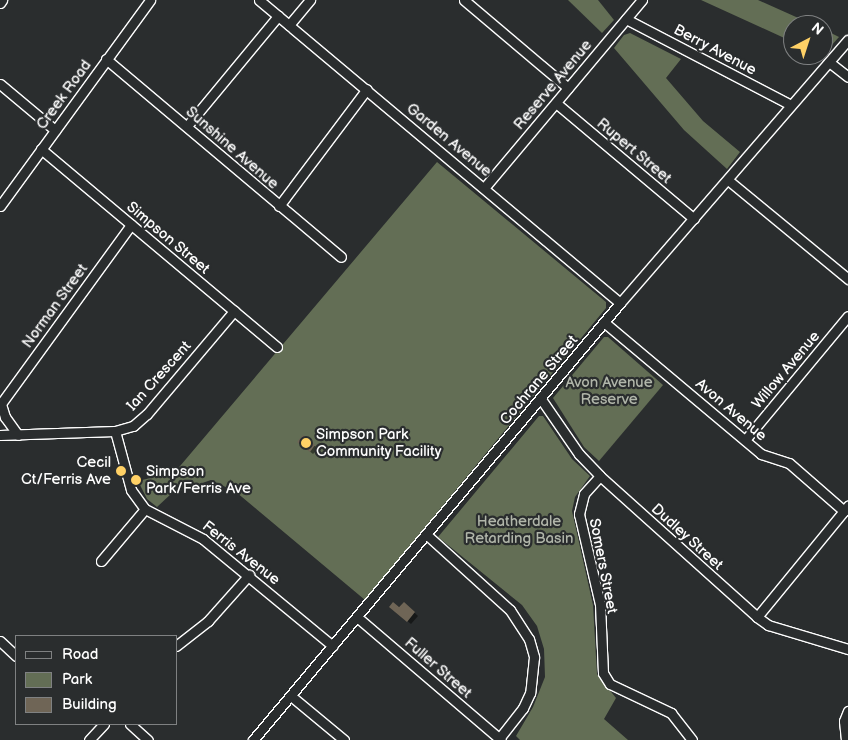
<!DOCTYPE html>
<html>
<head>
<meta charset="utf-8">
<style>
  body { margin:0 }
  #map { position:relative; width:848px; height:740px; overflow:hidden; background:#2a2d2e; font-family:"Balsamiq Sans",sans-serif }
  div>[style] { position:absolute }
  [style*='--x'] { left:calc(var(--x)*1px); top:calc(var(--y)*1px); width:calc(var(--w)*1px); rotate:calc(var(--a)*1deg) }
  .green>* { inset:0; background:#636e55 }
  .shadow>* { inset:0; background:#0007 }
  .building>* { inset:0; background:#6f6556 }
  .roads { filter:drop-shadow(1px 0 #fff) drop-shadow(-1px 0 #fff) drop-shadow(0 1px #fff) drop-shadow(0 -1px #fff) }
  .minor>* { height:9px; margin:-4.5px; padding:0 4.5px; transform-origin:4.5px; border-radius:4.5px; background:#2a2d2e }
  .dots>* { width:14px; height:14px; translate:-50% -50%; box-sizing:border-box; border:2px solid #2a2d2e; border-radius:50% }
  span { translate:-50% -50%; white-space:nowrap; text-align:center; line-height:1.15; -webkit-text-stroke:4.5px #2a2d2e; paint-order:stroke }
  .street-label { font-size:15px; color:#fff }
  .park-label { font-size:15px; color:#b1b6aa }
  .poi-label { font-size:15px; color:#fff }
  .left { translate:0 -50%; text-align:left }
  .right { translate:-100% -50%; text-align:right }
  .legend { position:absolute; left:15px; top:635px; width:162px; height:90px; box-sizing:border-box; background:#2a2d2e; border:1px solid #7f8182; margin:0; padding:6px 9px; list-style:none; font-size:15px; color:#fff }
  .legend li { display:flex; align-items:center; gap:10px; height:25px }
  .legend b { width:25px; border:1px solid #7f8182 }
  .north { position:absolute; left:783px; top:15px; width:50px; height:50px; box-sizing:border-box; background:#2a2d2e; border:1px solid #7f8182; border-radius:50%; rotate:40deg; font-size:14px; font-weight:700; line-height:20px; text-align:center; color:#fff }
  .north::after { content:''; display:block; margin:auto; width:18px; height:22px; background:#ffd166; clip-path:polygon(50% 0,100% 100%,50% 72%,0 100%) }
</style>
</head>
<body>
<div id="map">
  <div class="green">
    <i style="clip-path:polygon(568px 0,598px 0,614px 20px,602px 33px)"></i>
    <i style="clip-path:polygon(701px 0,758px 0,814px 25px,793px 25px,793px 42px)"></i>
    <i style="clip-path:polygon(823px 29px,839px 37px,822px 56px,821px 55px)"></i>
    <i style="clip-path:polygon(630px 33px,681px 59px,666px 78px,703px 121px,740px 152px,727px 169px,684px 130px,614px 48px,624px 35px)"></i>
    <i style="clip-path:polygon(437px 162px,606px 302px,606px 308px,365px 600px,236px 492px,211px 480px,171px 494px,157px 507px,147px 499px,138px 481px,175px 472px)"></i>
    <i style="clip-path:polygon(604px 337px,608px 337px,663px 385px,599px 461px,584px 447px,553px 398px)"></i>
    <i style="clip-path:polygon(539px 416px,543px 416px,572px 459px,590px 476px,575px 497px,572px 511px,593px 605px,597px 674px,616px 698px,604px 719px,628px 740px,520px 740px,516px 736px,533px 707px,545px 677px,544px 649px,537px 626px,522px 605px,438px 537px)"></i>
  </div>
  <div class="shadow">
    <i style="clip-path:polygon(302px 445px,315px 446px,318px 449px,313px 454px)"></i>
    <i style="clip-path:polygon(404px 603px,418px 616px,411px 624px,394px 610px)"></i>
  </div>
  <div class="building">
    <i style="clip-path:polygon(303px 435px,315px 445px,310px 452px,297px 442px)"></i>
    <i style="clip-path:polygon(393px 602px,399px 607px,404px 602px,415px 612px,407px 622px,389px 607px)"></i>
  </div>
  <div class="roads">
    <div class="minor">
      <i style="--x:259;--y:0;--w:471;--a:40"></i>
      <i style="--x:464;--y:0;--w:136;--a:40.2"></i>
      <i style="--x:0;--y:3;--w:4;--a:-56"></i>
      <i style="--x:626;--y:19;--w:186;--a:27.5"></i>
      <i style="--x:289;--y:25;--w:33;--a:-50"></i>
      <i style="--x:106;--y:59;--w:307;--a:40.1"></i>
      <i style="--x:829;--y:62;--w:24;--a:38"></i>
      <i style="--x:0;--y:84;--w:72;--a:39.9"></i>
      <i style="--x:556;--y:103;--w:180;--a:40"></i>
      <i style="--x:187;--y:126;--w:143;--a:-50.4"></i>
      <i style="--x:41;--y:149;--w:308;--a:40"></i>
      <i style="--x:728;--y:180;--w:156;--a:39.5"></i>
      <i style="--x:484;--y:188;--w:246;--a:-50"></i>
      <i style="--x:0;--y:206;--w:255;--a:-53.9"></i>
      <i style="--x:279;--y:206;--w:146;--a:-53.1"></i>
      <i style="--x:605;--y:323;--w:204;--a:40"></i>
      <i style="--x:761;--y:454;--w:29;--a:18"></i>
      <i style="--x:789;--y:463;--w:73;--a:41.1"></i>
      <i style="--x:541;--y:399;--w:67;--a:55.4"></i>
      <i style="--x:579;--y:454;--w:30;--a:46"></i>
      <i style="--x:600;--y:476;--w:211;--a:41.9"></i>
      <i style="--x:757;--y:617;--w:14;--a:36"></i>
      <i style="--x:768;--y:625;--w:84;--a:16.7"></i>
      <i style="--x:1;--y:404;--w:14;--a:73"></i>
      <i style="--x:5;--y:417;--w:22;--a:54"></i>
      <i style="--x:0;--y:405;--w:223;--a:-54"></i>
      <i style="--x:115;--y:431;--w:61;--a:74.8"></i>
      <i style="--x:131;--y:490;--w:24;--a:54"></i>
      <i style="--x:145;--y:509;--w:65;--a:27.3"></i>
      <i style="--x:203;--y:539;--w:168;--a:39.5"></i>
      <i style="--x:0;--y:435;--w:115;--a:-2"></i>
      <i style="--x:115;--y:431;--w:19;--a:-16"></i>
      <i style="--x:133;--y:426;--w:18;--a:-41"></i>
      <i style="--x:147;--y:414;--w:135;--a:-49.8"></i>
      <i style="--x:745;--y:440;--w:161;--a:-50.3"></i>
      <i style="--x:600;--y:476;--w:24;--a:132"></i>
      <i style="--x:584;--y:494;--w:21;--a:104"></i>
      <i style="--x:579;--y:514;--w:92;--a:76.9"></i>
      <i style="--x:600;--y:604;--w:69;--a:87.5"></i>
      <i style="--x:603;--y:673;--w:13;--a:58"></i>
      <i style="--x:610;--y:684;--w:68;--a:25.4"></i>
      <i style="--x:671;--y:713;--w:34;--a:52"></i>
      <i style="--x:427;--y:535;--w:112;--a:42.1"></i>
      <i style="--x:510;--y:610;--w:35;--a:57"></i>
      <i style="--x:529;--y:639;--w:19;--a:74"></i>
      <i style="--x:534;--y:657;--w:36;--a:96"></i>
      <i style="--x:530;--y:693;--w:17;--a:115"></i>
      <i style="--x:523;--y:708;--w:41;--a:128"></i>
      <i style="--x:101;--y:561;--w:68;--a:-49.8"></i>
      <i style="--x:357;--y:617;--w:189;--a:40.5"></i>
      <i style="--x:757;--y:617;--w:144;--a:-50.7"></i>
      <i style="--x:0;--y:641;--w:22;--a:43"></i>
      <i style="--x:176;--y:646;--w:41;--a:-38"></i>
      <i style="--x:208;--y:621;--w:62;--a:-48.3"></i>
      <i style="--x:291;--y:696;--w:69;--a:39.7"></i>
      <i style="--x:130;--y:724;--w:24;--a:42"></i>
      <i style="--x:89;--y:740;--w:22;--a:-47"></i>
      <i style="--x:253;--y:740;--w:571;--a:-49.98"></i>
      <i style="--x:620;--y:303;--w:348;--a:-49.1"></i>
      <i style="--x:846;--y:740;--w:19;--a:-96"></i>
      <i style="--x:844;--y:721;--w:11;--a:-68"></i>
    </div>
  </div>
  <div class="dots">
    <i style="left:306px;top:443px;background:#ffd166"></i>
    <i style="left:121px;top:471px;background:#ffd166"></i>
    <i style="left:136px;top:480px;background:#ffd166"></i>
  </div>
  <div class="street-label">
    <span style="left:715px;top:50px;rotate:28deg">Berry Avenue</span>
    <span style="left:553px;top:85px;rotate:-50deg">Reserve Avenue</span>
    <span style="left:64px;top:95px;rotate:-54deg">Creek Road</span>
    <span style="left:449px;top:140px;rotate:40deg">Garden Avenue</span>
    <span style="left:232px;top:148px;rotate:41deg">Sunshine Avenue</span>
    <span style="left:634px;top:151px;rotate:40deg">Rupert Street</span>
    <span style="left:168px;top:238px;rotate:40deg">Simpson Street</span>
    <span style="left:55px;top:306px;rotate:-54deg">Norman Street</span>
    <span style="left:786px;top:370px;rotate:-50deg">Willow Avenue</span>
    <span style="left:159px;top:376px;rotate:-48deg">Ian Crescent</span>
    <span style="left:539px;top:380px;rotate:-50deg">Cochrane Street</span>
    <span style="left:731px;top:410px;rotate:40deg">Avon Avenue</span>
    <span style="left:687px;top:537px;rotate:42deg">Dudley Street</span>
    <span style="left:241px;top:553px;rotate:38deg">Ferris Avenue</span>
    <span style="left:603px;top:566px;rotate:79deg">Somers Street</span>
    <span style="left:438px;top:668px;rotate:41deg">Fuller Street</span>
  </div>
  <div class="park-label">
    <span style="left:609px;top:391px">Avon Avenue<br>Reserve</span>
    <span style="left:519px;top:530px">Heatherdale<br>Retarding Basin</span>
  </div>
  <div class="poi-label">
    <span class="left" style="left:316px;top:443px">Simpson Park<br>Community Facility</span>
    <span class="right" style="left:111px;top:471px">Cecil<br>Ct/Ferris Ave</span>
    <span class="left" style="left:146px;top:480px">Simpson<br>Park/Ferris Ave</span>
  </div>
  <ul class="legend">
  <li><b style="height:6px;background:#2a2d2e"></b>Road</li>
  <li><b style="height:14px;background:#636e55"></b>Park</li>
  <li><b style="height:14px;background:#6f6556"></b>Building</li>
  </ul>
  <div class="north">N</div>
</div>
</body>
</html>
